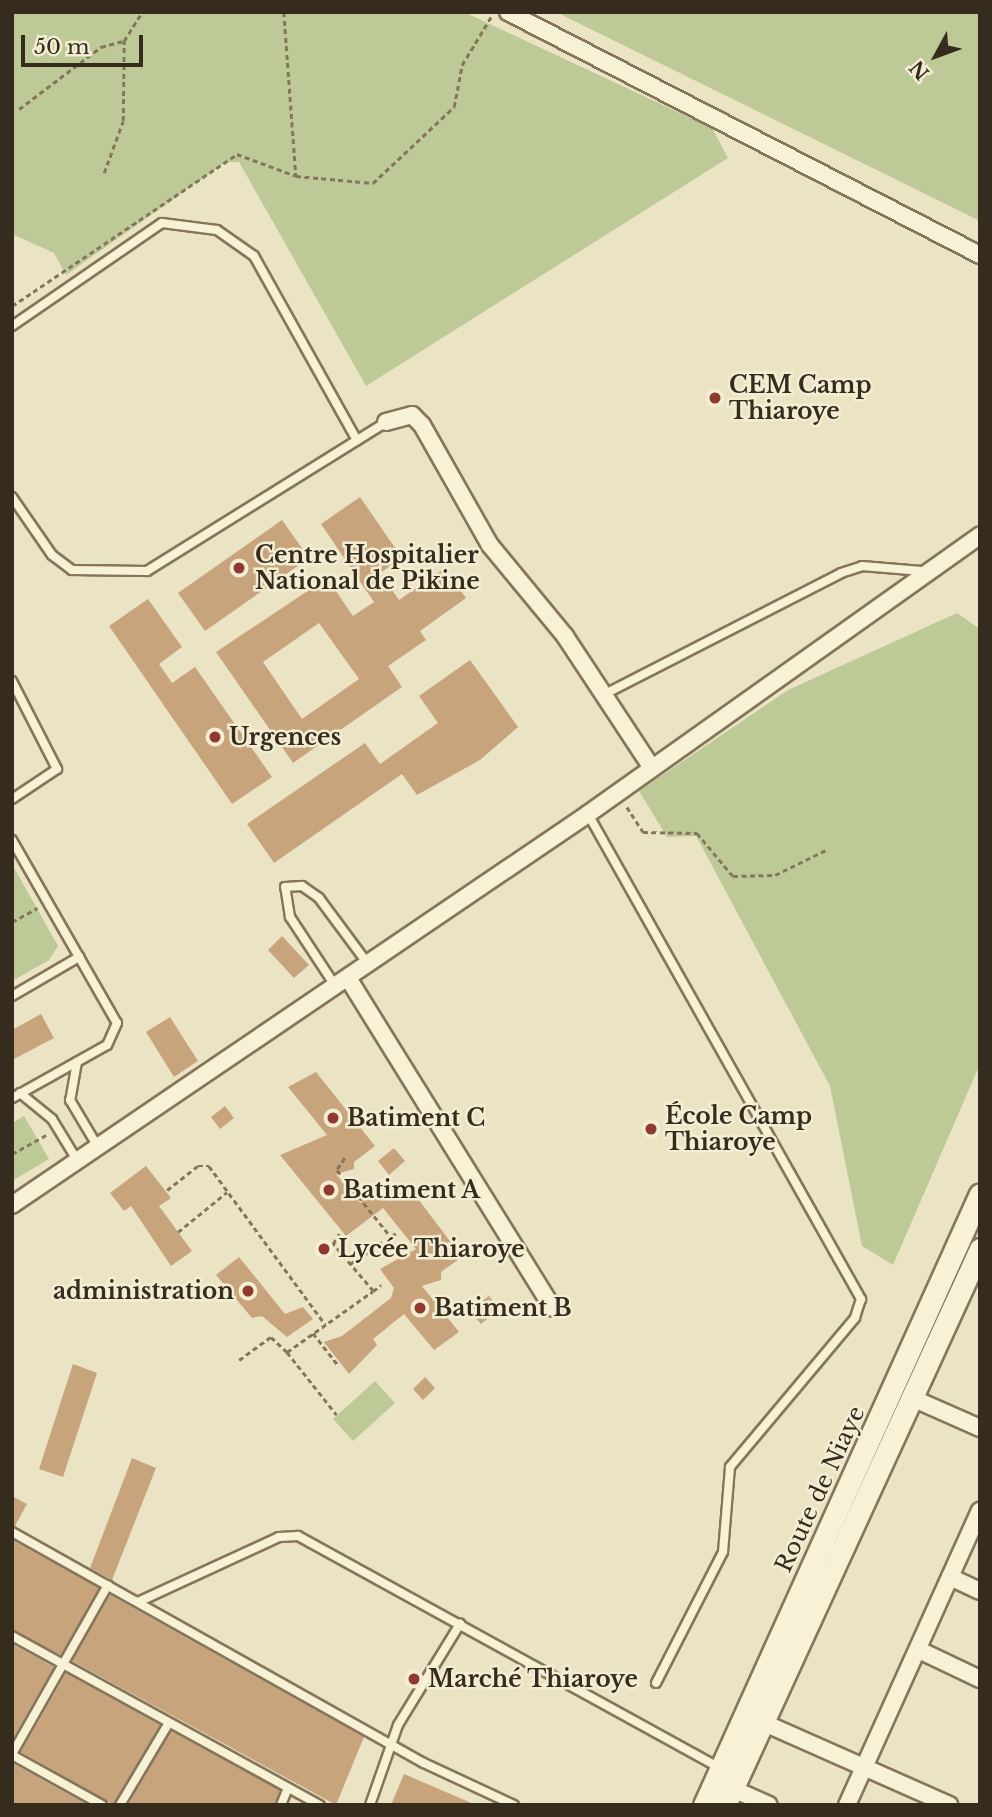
<!DOCTYPE html>
<html>
<head>
<meta charset="utf-8">
<style>
  body { margin:0 }
  #map { position:relative; width:992px; height:1817px; overflow:hidden; background:#ebe4c4; font-family:"Libre Baskerville",serif }
  div>[style] { position:absolute }
  [style*='--x'] { left:calc(var(--x)*1px); top:calc(var(--y)*1px); width:calc(var(--w)*1px); rotate:calc(var(--a)*1deg) }
  .green>* { inset:0; background:#bec998 }
  .building>* { inset:0; background:#c7a47c }
  .path>* { height:2.5px; margin-top:-1.25px; transform-origin:0; background:repeating-linear-gradient(90deg,#85765b 0 5px,transparent 0 8.5px) }
  .roads { filter:drop-shadow(2px 0 #85765b) drop-shadow(-2px 0 #85765b) drop-shadow(0 2px #85765b) drop-shadow(0 -2px #85765b) }
  .service>* { height:8px; margin:-4px; padding:0 4px; transform-origin:4px; border-radius:4px; background:#f7f1d6 }
  .minor>* { height:16px; margin:-8px; padding:0 8px; transform-origin:8px; border-radius:8px; background:#f7f1d6 }
  .secondary>* { height:21px; margin:-10.5px; padding:0 10.5px; transform-origin:10.5px; border-radius:10.5px; background:#f7f1d6 }
  .dots>* { width:19px; height:19px; translate:-50% -50%; box-sizing:border-box; border:4px solid #f3edd3; border-radius:50% }
  span { translate:-50% -50%; white-space:nowrap; text-align:center; line-height:1.15; -webkit-text-stroke:5px #f3edd3; paint-order:stroke }
  .poi-label { font-size:23px; color:#362c1e; font-weight:700 }
  .left { translate:0 -50%; text-align:left }
  .right { translate:-100% -50%; text-align:right }
  .street-label { font-size:23px; color:#362c1e }
  .frame { position:absolute; inset:0; border:14px solid #362c1e; pointer-events:none }
  .north { position:absolute; left:901px; top:21px; width:70px; height:70px; -webkit-text-stroke:5px #f3edd3; paint-order:stroke; rotate:229deg; font-size:19px; font-weight:700; line-height:28px; text-align:center; color:#362c1e }
  .north::after { content:''; display:block; margin:auto; width:24px; height:32px; background:#362c1e; clip-path:polygon(50% 0,100% 100%,50% 72%,0 100%) }
  .scale { position:absolute; left:21px; top:35px; width:122px; height:32px; box-sizing:border-box; border:4px solid #362c1e; border-top:0; padding-left:9px; font-size:21px; line-height:24px; white-space:nowrap; color:#362c1e; -webkit-text-stroke:5px #f3edd3; paint-order:stroke }
</style>
</head>
<body>
<div id="map">
  <div class="green">
    <i style="clip-path:polygon(12px 12px,464px 12px,712px 128px,728px 158px,366px 386px,239px 162px,226px 162px,66px 275px,54px 253px,12px 234px)"></i>
    <i style="clip-path:polygon(556px 12px,980px 12px,980px 221px)"></i>
    <i style="clip-path:polygon(957px 613px,980px 629px,980px 1064px,893px 1265px,862px 1246px,830px 1086px,696px 836px,667px 837px,639px 791px,788px 690px)"></i>
    <i style="clip-path:polygon(12px 864px,58px 946px,49px 960px,12px 981px)"></i>
    <i style="clip-path:polygon(24px 1116px,49px 1159px,12px 1181px,12px 1123px)"></i>
    <i style="clip-path:polygon(375px 1381px,395px 1403px,353px 1441px,333px 1419px)"></i>
  </div>
  <div class="building">
    <i style="clip-path:polygon(evenodd,360px 497px,402px 558px,380px 573px,399px 600px,445px 568px,466px 598px,420px 631px,426px 640px,388px 666px,402px 687px,293px 763px,216px 652px,327px 578px,353px 616px,374px 602px,321px 524px,360px 497px,319px 623px,359px 679px,302px 719px,263px 662px,319px 623px)"></i>
    <i style="clip-path:polygon(282px 520px,309px 558px,205px 631px,178px 593px)"></i>
    <i style="clip-path:polygon(148px 599px,182px 647px,159px 664px,172px 683px,195px 667px,272px 777px,232px 804px,109px 626px)"></i>
    <i style="clip-path:polygon(470px 660px,518px 727px,480px 760px,417px 795px,402px 774px,274px 863px,247px 824px,365px 743px,380px 764px,438px 723px,419px 696px)"></i>
    <i style="clip-path:polygon(282px 936px,309px 965px,294px 978px,268px 950px)"></i>
    <i style="clip-path:polygon(41px 1014px,54px 1038px,12px 1060px,12px 1030px)"></i>
    <i style="clip-path:polygon(170px 1017px,198px 1061px,174px 1077px,146px 1032px)"></i>
    <i style="clip-path:polygon(316px 1072px,375px 1146px,354px 1162px,354px 1169px,336px 1174px,360px 1203px,371px 1194px,412px 1191px,462px 1257px,441px 1272px,441px 1280px,422px 1286px,459px 1332px,434px 1350px,404px 1314px,373px 1339px,377px 1345px,349px 1374px,324px 1342px,342px 1336px,391px 1298px,394px 1288px,380px 1269px,416px 1249px,383px 1208px,346px 1236px,280px 1155px,327px 1135px,288px 1087px)"></i>
    <i style="clip-path:polygon(225px 1106px,234px 1118px,220px 1129px,211px 1117px)"></i>
    <i style="clip-path:polygon(394px 1148px,405px 1161px,389px 1175px,378px 1161px)"></i>
    <i style="clip-path:polygon(146px 1166px,171px 1198px,159px 1206px,192px 1251px,171px 1266px,131px 1206px,124px 1211px,110px 1193px)"></i>
    <i style="clip-path:polygon(239px 1257px,285px 1314px,303px 1307px,313px 1319px,287px 1337px,262px 1316px,252px 1318px,216px 1275px)"></i>
    <i style="clip-path:polygon(489px 1296px,499px 1309px,481px 1324px,470px 1311px)"></i>
    <i style="clip-path:polygon(73px 1364px,97px 1373px,63px 1477px,39px 1469px)"></i>
    <i style="clip-path:polygon(425px 1377px,435px 1388px,423px 1400px,413px 1389px)"></i>
    <i style="clip-path:polygon(132px 1458px,156px 1468px,112px 1580px,90px 1568px)"></i>
    <i style="clip-path:polygon(12px 1496px,27px 1504px,15px 1526px,12px 1526px)"></i>
    <i style="clip-path:polygon(12px 1540px,99px 1588px,61px 1655px,12px 1630px)"></i>
    <i style="clip-path:polygon(110px 1595px,364px 1737px,336px 1805px,72px 1661px)"></i>
    <i style="clip-path:polygon(12px 1644px,54px 1667px,12px 1740px)"></i>
    <i style="clip-path:polygon(66px 1673px,160px 1725px,114px 1805px,21px 1752px)"></i>
    <i style="clip-path:polygon(171px 1731px,280px 1790px,275px 1805px,128px 1805px)"></i>
    <i style="clip-path:polygon(12px 1763px,88px 1805px,12px 1805px)"></i>
    <i style="clip-path:polygon(404px 1774px,476px 1805px,391px 1805px)"></i>
  </div>
  <div class="path">
    <i style="--x:284;--y:12;--w:164;--a:85.8"></i>
    <i style="--x:19;--y:109;--w:103;--a:-37.1"></i>
    <i style="--x:101;--y:47;--w:24;--a:-15"></i>
    <i style="--x:124;--y:41;--w:34;--a:-58"></i>
    <i style="--x:104;--y:173;--w:55;--a:-69.9"></i>
    <i style="--x:123;--y:121;--w:80;--a:-89.3"></i>
    <i style="--x:12;--y:306;--w:272;--a:-34"></i>
    <i style="--x:237;--y:154;--w:63;--a:20.4"></i>
    <i style="--x:296;--y:176;--w:77;--a:5.2"></i>
    <i style="--x:373;--y:183;--w:111;--a:-43.2"></i>
    <i style="--x:454;--y:107;--w:43;--a:-79.2"></i>
    <i style="--x:462;--y:65;--w:58;--a:-59"></i>
    <i style="--x:627;--y:807;--w:30;--a:57"></i>
    <i style="--x:643;--y:832;--w:54;--a:1.1"></i>
    <i style="--x:697;--y:833;--w:56;--a:50.1"></i>
    <i style="--x:733;--y:876;--w:42;--a:-1.4"></i>
    <i style="--x:775;--y:875;--w:59;--a:-26.1"></i>
    <i style="--x:12;--y:922;--w:29;--a:-29"></i>
    <i style="--x:12;--y:1154;--w:39;--a:-29"></i>
    <i style="--x:345;--y:1158;--w:14;--a:124"></i>
    <i style="--x:337;--y:1170;--w:86;--a:51.1"></i>
    <i style="--x:167;--y:1190;--w:39;--a:-38"></i>
    <i style="--x:198;--y:1166;--w:11;--a:0"></i>
    <i style="--x:209;--y:1166;--w:196;--a:53.7"></i>
    <i style="--x:178;--y:1232;--w:63;--a:-39.2"></i>
    <i style="--x:350;--y:1264;--w:55;--a:-34"></i>
    <i style="--x:373;--y:1291;--w:10;--a:-37"></i>
    <i style="--x:313;--y:1333;--w:41;--a:52"></i>
    <i style="--x:287;--y:1352;--w:80;--a:51.6"></i>
    <i style="--x:239;--y:1360;--w:39;--a:-36"></i>
    <i style="--x:271;--y:1337;--w:22;--a:43"></i>
    <i style="--x:287;--y:1352;--w:105;--a:-35.3"></i>
    <i style="--x:373;--y:1291;--w:62;--a:-130.4"></i>
    <i style="--x:333;--y:1244;--w:12;--a:-59"></i>
  </div>
  <div class="roads">
    <div class="service">
      <i style="--x:12;--y:326;--w:182;--a:-34.5"></i>
      <i style="--x:162;--y:223;--w:55;--a:7.3"></i>
      <i style="--x:217;--y:230;--w:45;--a:35.1"></i>
      <i style="--x:254;--y:256;--w:211;--a:60.8"></i>
      <i style="--x:12;--y:497;--w:70;--a:55.4"></i>
      <i style="--x:52;--y:555;--w:25;--a:37"></i>
      <i style="--x:72;--y:570;--w:75;--a:0.8"></i>
      <i style="--x:147;--y:571;--w:282;--a:-31.9"></i>
      <i style="--x:12;--y:681;--w:99;--a:62.9"></i>
      <i style="--x:57;--y:769;--w:54;--a:146.3"></i>
      <i style="--x:603;--y:695;--w:267;--a:-27.1"></i>
      <i style="--x:841;--y:573;--w:22;--a:-18"></i>
      <i style="--x:862;--y:566;--w:60;--a:4.8"></i>
      <i style="--x:588;--y:814;--w:557;--a:60.63"></i>
      <i style="--x:861;--y:1299;--w:20;--a:108"></i>
      <i style="--x:855;--y:1318;--w:194;--a:130"></i>
      <i style="--x:730;--y:1467;--w:85;--a:94.7"></i>
      <i style="--x:723;--y:1552;--w:147;--a:117.1"></i>
      <i style="--x:12;--y:840;--w:211;--a:60.2"></i>
      <i style="--x:117;--y:1023;--w:24;--a:114"></i>
      <i style="--x:107;--y:1045;--w:109;--a:150.8"></i>
      <i style="--x:336;--y:987;--w:84;--a:-123.3"></i>
      <i style="--x:290;--y:917;--w:30;--a:-99"></i>
      <i style="--x:285;--y:887;--w:17;--a:-3"></i>
      <i style="--x:302;--y:886;--w:21;--a:35"></i>
      <i style="--x:319;--y:898;--w:82;--a:53.4"></i>
      <i style="--x:12;--y:996;--w:78;--a:-30.2"></i>
      <i style="--x:77;--y:1062;--w:39;--a:100"></i>
      <i style="--x:70;--y:1100;--w:55;--a:59.2"></i>
      <i style="--x:20;--y:1093;--w:41;--a:39.1"></i>
      <i style="--x:52;--y:1119;--w:48;--a:58.6"></i>
      <i style="--x:12;--y:1532;--w:472;--a:29.3"></i>
      <i style="--x:424;--y:1763;--w:99;--a:25"></i>
      <i style="--x:138;--y:1602;--w:155;--a:-24.7"></i>
      <i style="--x:279;--y:1537;--w:19;--a:-3"></i>
      <i style="--x:298;--y:1536;--w:480;--a:28.8"></i>
      <i style="--x:12;--y:1636;--w:351;--a:28.8"></i>
      <i style="--x:12;--y:1754;--w:194;--a:-60.4"></i>
      <i style="--x:12;--y:1755;--w:103;--a:29.1"></i>
      <i style="--x:120;--y:1805;--w:94;--a:-59.3"></i>
      <i style="--x:281;--y:1805;--w:16;--a:-68"></i>
      <i style="--x:370;--y:1805;--w:85;--a:-70.7"></i>
      <i style="--x:398;--y:1725;--w:119;--a:-58.5"></i>
    </div>
    <div class="minor">
      <i style="--x:508;--y:12;--w:531;--a:27.24"></i>
      <i style="--x:386;--y:422;--w:27;--a:-15"></i>
      <i style="--x:412;--y:415;--w:14;--a:45"></i>
      <i style="--x:422;--y:425;--w:138;--a:60.5"></i>
      <i style="--x:490;--y:545;--w:118;--a:50.5"></i>
      <i style="--x:565;--y:636;--w:158;--a:56.6"></i>
      <i style="--x:348;--y:978;--w:388;--a:58.2"></i>
      <i style="--x:12;--y:1205;--w:696;--a:-34.17"></i>
      <i style="--x:588;--y:814;--w:481;--a:-35.4"></i>
      <i style="--x:912;--y:1398;--w:74;--a:23.8"></i>
      <i style="--x:950;--y:1577;--w:33;--a:25"></i>
      <i style="--x:919;--y:1650;--w:68;--a:25.4"></i>
      <i style="--x:762;--y:1722;--w:205;--a:23.9"></i>
      <i style="--x:733;--y:1789;--w:39;--a:24"></i>
      <i style="--x:847;--y:1805;--w:323;--a:-65.7"></i>
    </div>
    <div class="secondary">
      <i style="--x:704;--y:1805;--w:670;--a:-65.69"></i>
      <i style="--x:725;--y:1805;--w:612;--a:-65.36"></i>
    </div>
  </div>
  <div class="dots">
    <i style="left:715px;top:398px;background:#90392f"></i>
    <i style="left:239px;top:568px;background:#90392f"></i>
    <i style="left:215px;top:737px;background:#90392f"></i>
    <i style="left:333px;top:1118px;background:#90392f"></i>
    <i style="left:651px;top:1129px;background:#90392f"></i>
    <i style="left:329px;top:1190px;background:#90392f"></i>
    <i style="left:324px;top:1249px;background:#90392f"></i>
    <i style="left:248px;top:1291px;background:#90392f"></i>
    <i style="left:420px;top:1308px;background:#90392f"></i>
    <i style="left:414px;top:1679px;background:#90392f"></i>
  </div>
  <div class="poi-label">
    <span class="left" style="left:729px;top:398px">CEM Camp<br>Thiaroye</span>
    <span class="left" style="left:255px;top:568px">Centre Hospitalier<br>National de Pikine</span>
    <span class="left" style="left:229px;top:737px">Urgences</span>
    <span class="left" style="left:665px;top:1129px">École Camp<br>Thiaroye</span>
    <span class="left" style="left:347px;top:1118px">Batiment C</span>
    <span class="left" style="left:343px;top:1190px">Batiment A</span>
    <span class="left" style="left:338px;top:1249px">Lycée Thiaroye</span>
    <span class="right" style="left:234px;top:1291px">administration</span>
    <span class="left" style="left:434px;top:1308px">Batiment B</span>
    <span class="left" style="left:428px;top:1679px">Marché Thiaroye</span>
  </div>
  <div class="street-label">
    <span style="left:820px;top:1489px;rotate:-65deg">Route de Niaye</span>
  </div>
  <div class="frame"></div>
  <div class="north">N</div>
  <div class="scale">50 m</div>
</div>
</body>
</html>
